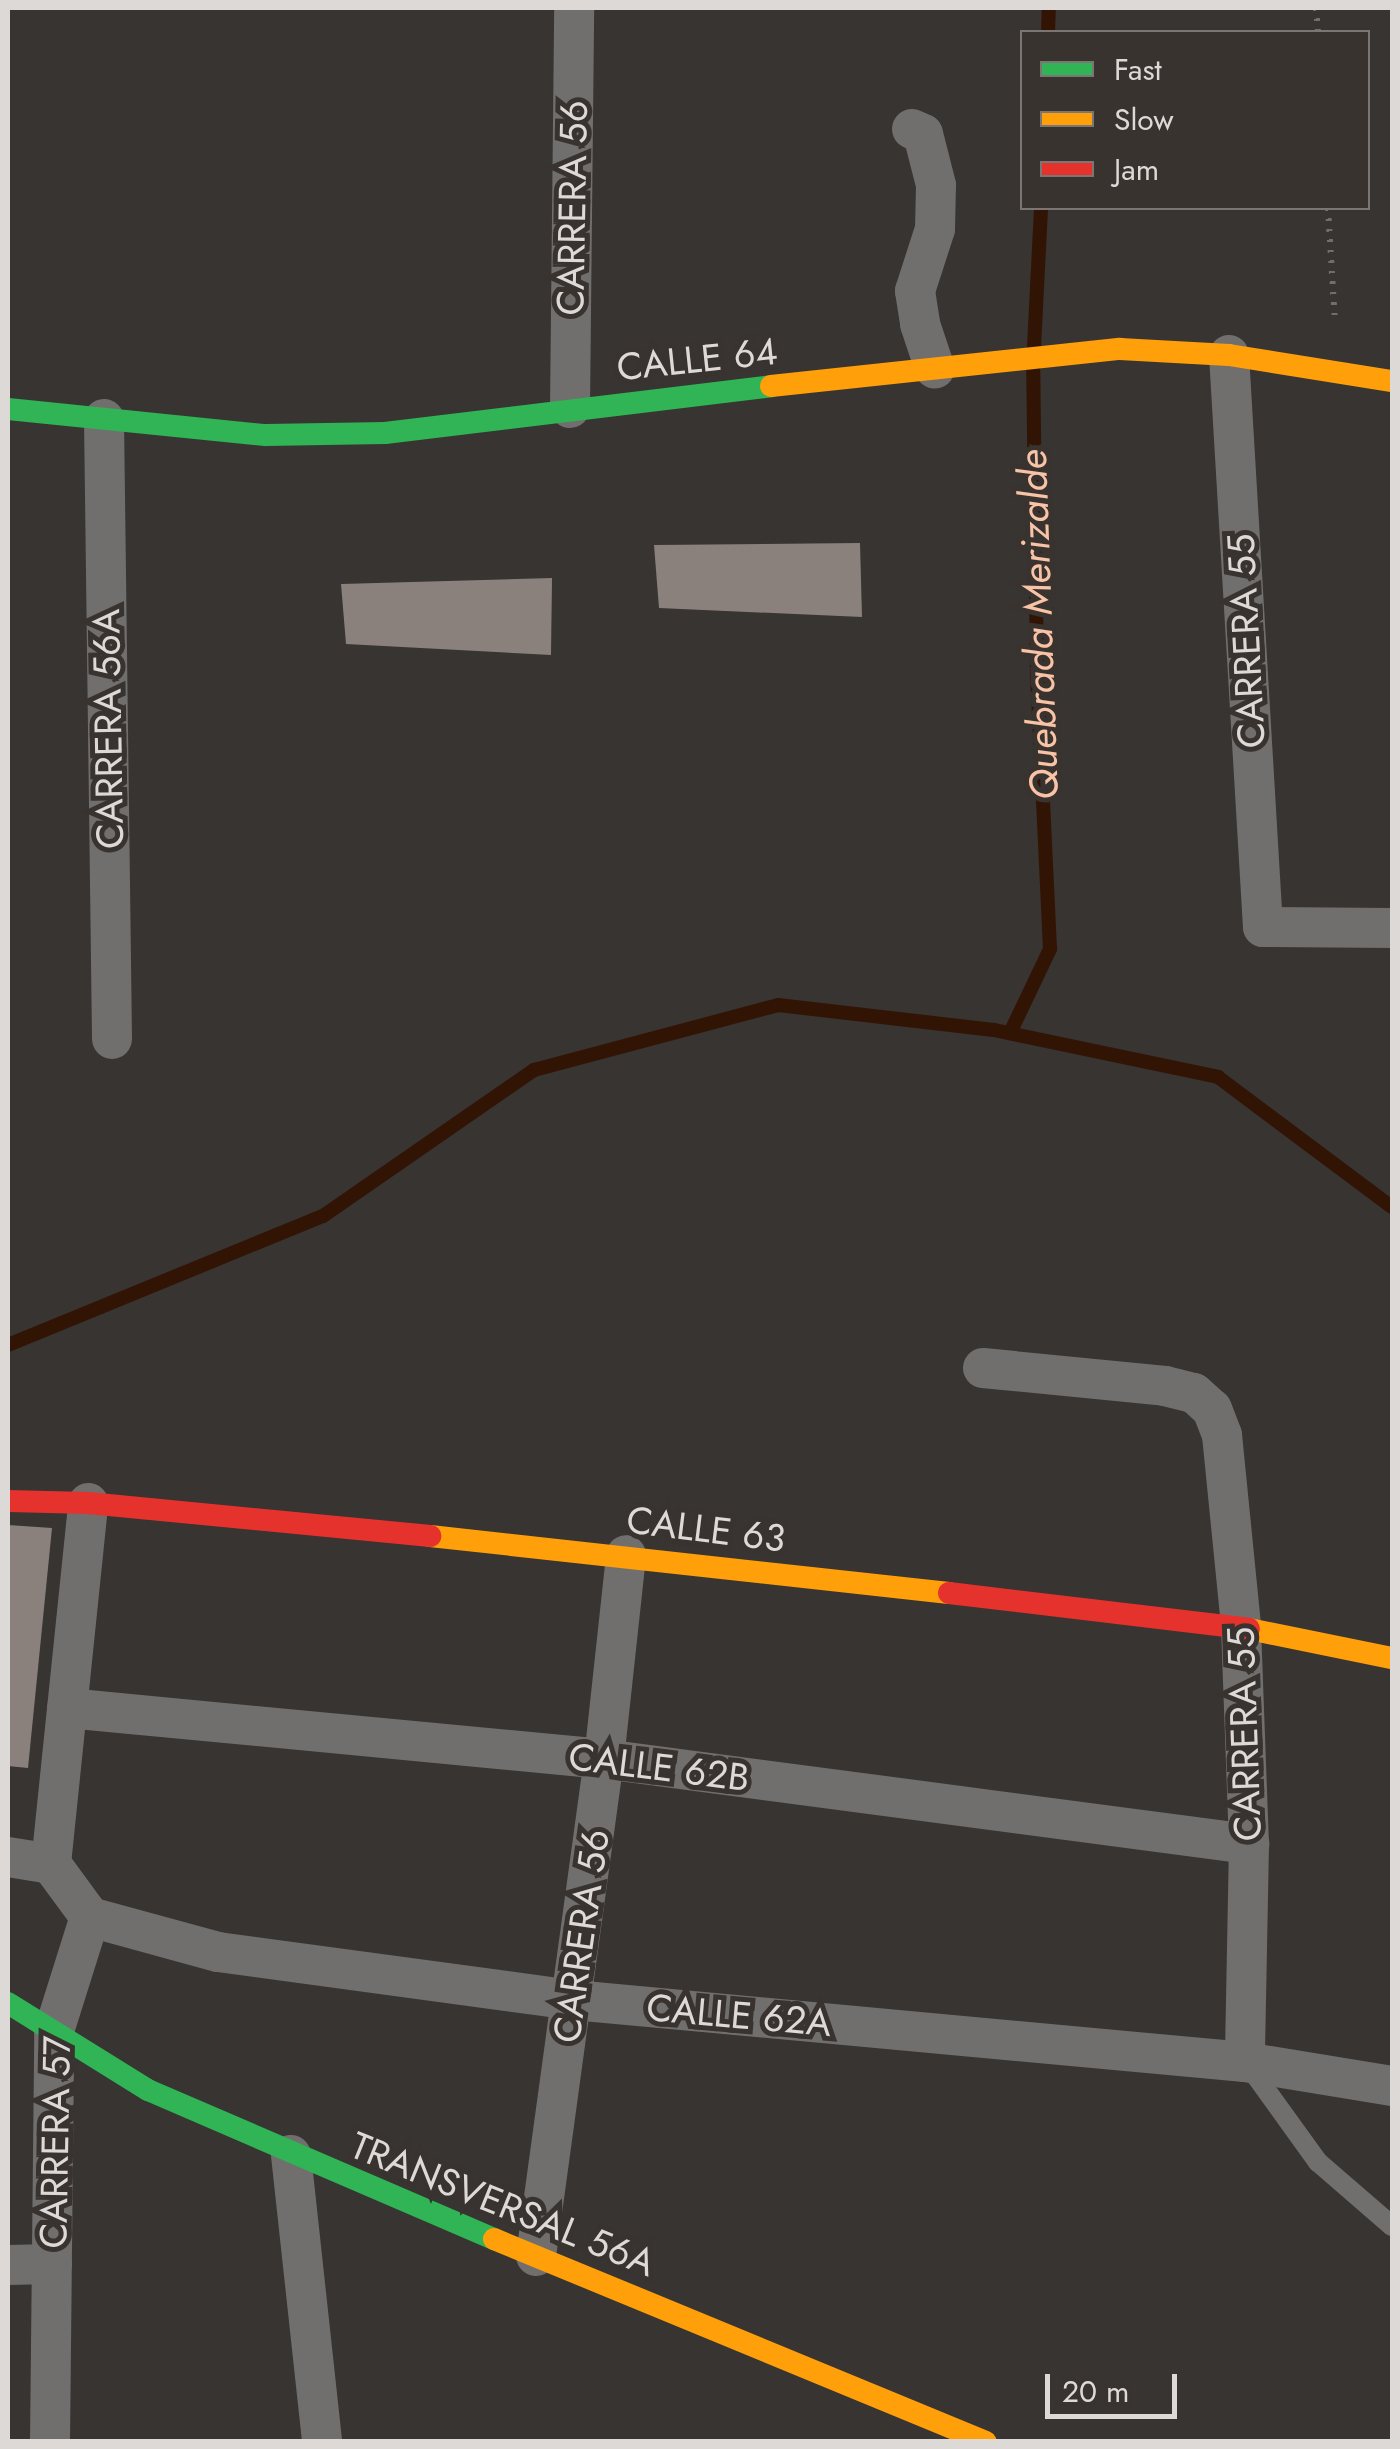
<!DOCTYPE html>
<html>
<head>
<meta charset="utf-8">
<style>
  body { margin:0 }
  #map { position:relative; width:1400px; height:2449px; overflow:hidden; background:#373432; font-family:Jost,sans-serif }
  div>[style] { position:absolute }
  [style*='--x'] { left:calc(var(--x)*1px); top:calc(var(--y)*1px); width:calc(var(--w)*1px); rotate:calc(var(--a)*1deg) }
  .stream>* { height:14px; margin:-7px; padding:0 7px; transform-origin:7px; border-radius:7px; background:#321404 }
  .building>* { inset:0; background:#8b817c }
  .path>* { height:6px; margin-top:-3px; transform-origin:0; background:repeating-linear-gradient(90deg,#706f6e 0 2.5px,transparent 0 10.5px) }
  .lane>* { height:20px; margin:-10px; padding:0 10px; transform-origin:10px; border-radius:10px; background:#706f6e }
  .street>* { height:40px; margin:-20px; padding:0 20px; transform-origin:20px; border-radius:20px; background:#706f6e }
  .fast>* { height:22px; margin:-11px; padding:0 11px; transform-origin:11px; border-radius:11px; background:#30b455 }
  .slow>* { height:22px; margin:-11px; padding:0 11px; transform-origin:11px; border-radius:11px; background:#ff9f0a }
  .jam>* { height:22px; margin:-11px; padding:0 11px; transform-origin:11px; border-radius:11px; background:#e5322d }
  span { translate:-50% -50%; white-space:nowrap; text-align:center; line-height:1.15; -webkit-text-stroke:10px #393330; paint-order:stroke }
  .street-label { font-size:38px; color:#ddd9d7 }
  .water-label { font-size:40px; color:#f8c3a6; font-style:italic }
  .frame { position:absolute; inset:0; border:10px solid #ddd9d7; pointer-events:none }
  .legend { position:absolute; left:1020px; top:30px; width:350px; height:180px; box-sizing:border-box; background:#393330; border:2px solid #7b7573; margin:0; padding:12px 18px; list-style:none; font-size:30px; color:#ddd9d7 }
  .legend li { display:flex; align-items:center; gap:20px; height:50px }
  .legend b { width:50px; border:2px solid #7b7573 }
  .scale { position:absolute; left:1045px; top:2374px; width:132px; height:45px; box-sizing:border-box; border:5px solid #ddd9d7; border-top:0; padding-left:12px; font-size:30px; line-height:35px; white-space:nowrap; color:#ddd9d7; -webkit-text-stroke:8px #393330; paint-order:stroke }
</style>
</head>
<body>
<div id="map">
  <div class="stream">
    <i style="--x:1048;--y:32;--w:24;--a:-88"></i>
    <i style="--x:1034;--y:347;--w:139;--a:-87.1"></i>
    <i style="--x:1010;--y:1033;--w:93;--a:-64.5"></i>
    <i style="--x:1050;--y:949;--w:272;--a:-92.7"></i>
    <i style="--x:1037;--y:677;--w:309;--a:-90.7"></i>
    <i style="--x:8;--y:1345;--w:340;--a:-22.3"></i>
    <i style="--x:323;--y:1216;--w:257;--a:-34.7"></i>
    <i style="--x:534;--y:1070;--w:253;--a:-14.9"></i>
    <i style="--x:778;--y:1005;--w:217;--a:6.6"></i>
    <i style="--x:994;--y:1030;--w:229;--a:11.8"></i>
    <i style="--x:1218;--y:1077;--w:217;--a:36.8"></i>
  </div>
  <div class="building">
    <i style="clip-path:polygon(860px 543px,862px 617px,659px 608px,654px 545px)"></i>
    <i style="clip-path:polygon(552px 578px,551px 655px,346px 644px,341px 584px)"></i>
    <i style="clip-path:polygon(8px 1525px,52px 1528px,28px 1768px,8px 1766px)"></i>
  </div>
  <div class="path">
    <i style="--x:1316;--y:8;--w:24;--a:85"></i>
    <i style="--x:1328;--y:208;--w:113;--a:86.5"></i>
  </div>
  <div class="lane">
    <i style="--x:1248;--y:2065;--w:120;--a:54.2"></i>
    <i style="--x:1318;--y:2162;--w:98;--a:40.9"></i>
  </div>
  <div class="street">
    <i style="--x:912;--y:129;--w:12;--a:24"></i>
    <i style="--x:923;--y:134;--w:53;--a:75.7"></i>
    <i style="--x:936;--y:185;--w:44;--a:91.3"></i>
    <i style="--x:935;--y:229;--w:65;--a:107.9"></i>
    <i style="--x:915;--y:291;--w:33;--a:81"></i>
    <i style="--x:920;--y:324;--w:47;--a:71.6"></i>
    <i style="--x:1229;--y:355;--w:573;--a:86.6"></i>
    <i style="--x:1263;--y:927;--w:129;--a:0.4"></i>
    <i style="--x:570;--y:408;--w:400;--a:-89.4"></i>
    <i style="--x:104;--y:419;--w:620;--a:89.26"></i>
    <i style="--x:983;--y:1368;--w:183;--a:5.6"></i>
    <i style="--x:1165;--y:1386;--w:30;--a:14"></i>
    <i style="--x:1194;--y:1393;--w:24;--a:42"></i>
    <i style="--x:1212;--y:1409;--w:28;--a:69"></i>
    <i style="--x:1222;--y:1435;--w:193;--a:84.3"></i>
    <i style="--x:1241;--y:1627;--w:217;--a:87.9"></i>
    <i style="--x:1249;--y:1844;--w:218;--a:91.1"></i>
    <i style="--x:67;--y:1708;--w:539;--a:5.43"></i>
    <i style="--x:604;--y:1759;--w:651;--a:7.51"></i>
    <i style="--x:8;--y:1857;--w:44;--a:9.2"></i>
    <i style="--x:90;--y:1917;--w:133;--a:15.3"></i>
    <i style="--x:218;--y:1952;--w:358;--a:7.7"></i>
    <i style="--x:573;--y:2000;--w:675;--a:5.27"></i>
    <i style="--x:1245;--y:2062;--w:149;--a:9.3"></i>
    <i style="--x:291;--y:2155;--w:289;--a:83.8"></i>
    <i style="--x:536;--y:2256;--w:502;--a:-82.21"></i>
    <i style="--x:604;--y:1759;--w:205;--a:-83.8"></i>
    <i style="--x:8;--y:2265;--w:44;--a:-1.3"></i>
    <i style="--x:50;--y:2442;--w:411;--a:-89.4"></i>
    <i style="--x:54;--y:2031;--w:120;--a:-72.5"></i>
    <i style="--x:90;--y:1917;--w:66;--a:-126.3"></i>
    <i style="--x:51;--y:1864;--w:363;--a:-84.1"></i>
  </div>
  <div class="fast">
    <i style="--x:8;--y:409;--w:259;--a:5.8"></i>
    <i style="--x:266;--y:435;--w:119;--a:-1"></i>
    <i style="--x:385;--y:433;--w:389;--a:-6.9"></i>
    <i style="--x:8;--y:2003;--w:165;--a:31.9"></i>
    <i style="--x:148;--y:2090;--w:377;--a:23.3"></i>
  </div>
  <div class="slow">
    <i style="--x:771;--y:386;--w:351;--a:-6.1"></i>
    <i style="--x:1120;--y:349;--w:109;--a:3.2"></i>
    <i style="--x:1229;--y:355;--w:165;--a:9.1"></i>
    <i style="--x:430;--y:1536;--w:522;--a:6.27"></i>
    <i style="--x:1249;--y:1629;--w:146;--a:11.5"></i>
    <i style="--x:494;--y:2239;--w:532;--a:22.42"></i>
  </div>
  <div class="jam">
    <i style="--x:8;--y:1501;--w:80;--a:1.4"></i>
    <i style="--x:88;--y:1503;--w:344;--a:5.5"></i>
    <i style="--x:949;--y:1593;--w:302;--a:6.8"></i>
  </div>
  <div class="street-label">
    <span style="left:572px;top:208px;rotate:-89deg">CARRERA 56</span>
    <span style="left:697px;top:359px;rotate:-6deg">CALLE 64</span>
    <span style="left:1246px;top:641px;rotate:-93deg">CARRERA 55</span>
    <span style="left:108px;top:729px;rotate:-91deg">CARRERA 56A</span>
    <span style="left:706px;top:1529px;rotate:7deg">CALLE 63</span>
    <span style="left:1244px;top:1734px;rotate:-92deg">CARRERA 55</span>
    <span style="left:659px;top:1767px;rotate:7deg">CALLE 62B</span>
    <span style="left:581px;top:1936px;rotate:-82deg">CARRERA 56</span>
    <span style="left:739px;top:2015px;rotate:5deg">CALLE 62A</span>
    <span style="left:55px;top:2142px;rotate:-89deg">CARRERA 57</span>
    <span style="left:503px;top:2204px;rotate:22deg">TRANSVERSAL 56A</span>
  </div>
  <div class="water-label">
    <span style="left:1038px;top:625px;rotate:-92deg">Quebrada Merizalde</span>
  </div>
  <div class="frame"></div>
  <ul class="legend">
  <li><b style="height:12px;background:#30b455"></b>Fast</li>
  <li><b style="height:12px;background:#ff9f0a"></b>Slow</li>
  <li><b style="height:12px;background:#e5322d"></b>Jam</li>
  </ul>
  <div class="scale">20 m</div>
</div>
</body>
</html>
